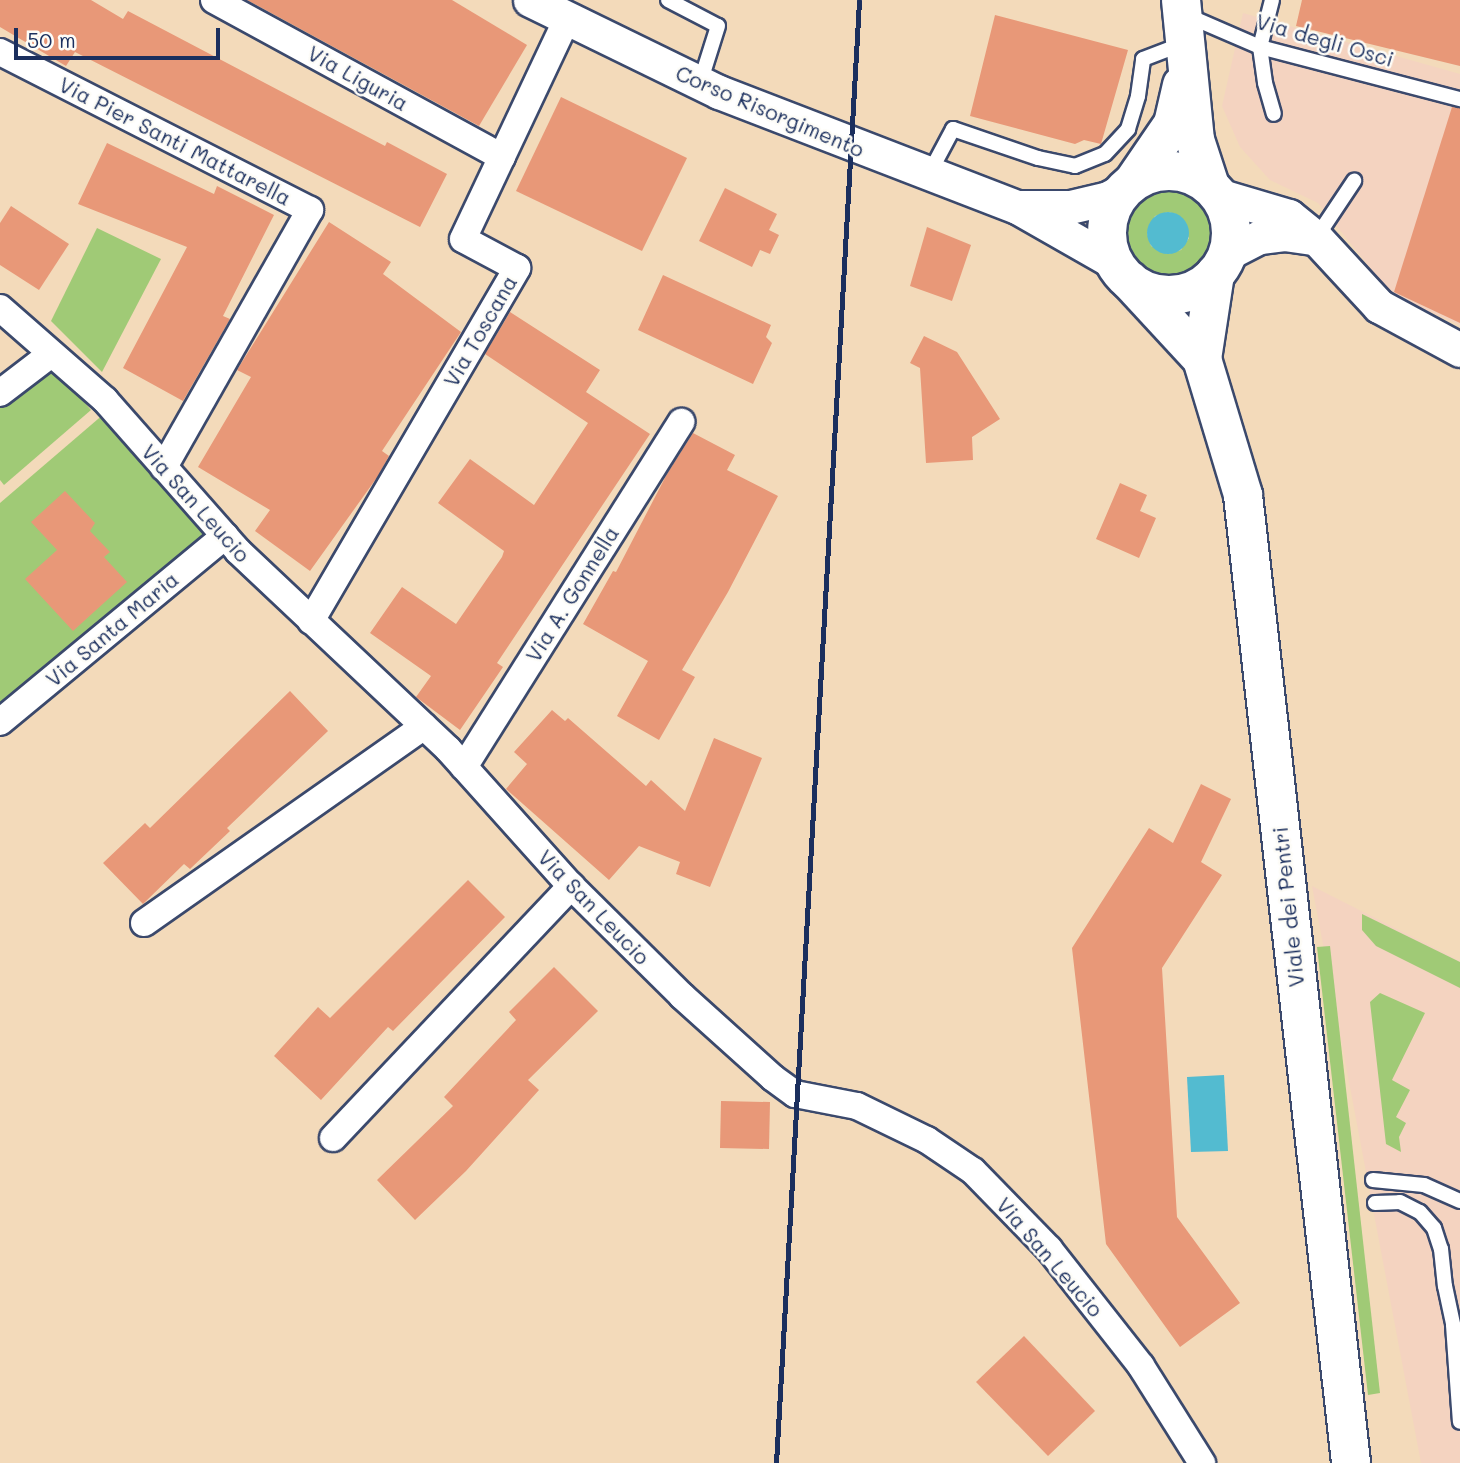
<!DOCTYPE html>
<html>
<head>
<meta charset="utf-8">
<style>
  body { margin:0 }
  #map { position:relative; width:1460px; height:1463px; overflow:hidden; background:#f3daba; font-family:Mali,sans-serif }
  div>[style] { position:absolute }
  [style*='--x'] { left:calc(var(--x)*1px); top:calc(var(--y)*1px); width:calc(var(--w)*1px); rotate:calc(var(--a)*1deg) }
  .built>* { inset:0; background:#f4d3c0 }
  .green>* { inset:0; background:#a0ca76 }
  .water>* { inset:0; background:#53bbd0 }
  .round { border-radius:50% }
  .building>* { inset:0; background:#e89878 }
  .roads { filter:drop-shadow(2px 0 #3b496c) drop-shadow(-2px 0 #3b496c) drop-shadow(0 2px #3b496c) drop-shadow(0 -2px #3b496c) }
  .service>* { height:14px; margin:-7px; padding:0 7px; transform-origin:7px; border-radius:7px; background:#fff }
  .minor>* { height:26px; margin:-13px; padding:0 13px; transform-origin:13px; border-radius:13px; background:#fff }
  .tertiary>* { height:33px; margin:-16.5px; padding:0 16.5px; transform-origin:16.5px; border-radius:16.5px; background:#fff }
  .primary>* { height:38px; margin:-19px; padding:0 19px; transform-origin:19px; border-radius:19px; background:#fff }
  .primary>.ring { margin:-19px; padding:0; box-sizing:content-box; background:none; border:38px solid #fff; border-radius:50% }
  .rail>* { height:5px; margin:-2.5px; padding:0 2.5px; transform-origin:2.5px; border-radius:2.5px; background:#1b2f5e }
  span { translate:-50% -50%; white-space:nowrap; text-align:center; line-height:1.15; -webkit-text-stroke:5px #fdfcf7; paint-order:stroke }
  .street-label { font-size:21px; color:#1b2f5e }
  .scale { position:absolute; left:14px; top:28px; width:206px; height:32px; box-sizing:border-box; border:4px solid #1b2f5e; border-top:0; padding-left:9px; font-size:21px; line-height:24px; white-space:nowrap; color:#1b2f5e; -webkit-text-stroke:5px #fdfcf7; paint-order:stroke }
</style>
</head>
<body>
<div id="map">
  <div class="built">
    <i style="clip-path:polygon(1243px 13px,1460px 74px,1460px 325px,1393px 296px,1318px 203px,1270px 180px,1240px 147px,1222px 106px)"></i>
    <i style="clip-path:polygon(1312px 886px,1460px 961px,1460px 1463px,1421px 1463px)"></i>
  </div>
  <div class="green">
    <i style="clip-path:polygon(evenodd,1168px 186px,1196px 195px,1207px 205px,1213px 219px,1216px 233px,1207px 261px,1197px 272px,1183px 279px,1167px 281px,1151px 278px,1137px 269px,1127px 256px,1121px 241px,1121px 224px,1128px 209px,1139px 196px,1153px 188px,1168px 186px,1168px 212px,1176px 214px,1189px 238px,1181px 250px,1168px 254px,1151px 246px,1147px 233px,1155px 216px,1168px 212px)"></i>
    <i style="clip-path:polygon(97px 228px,161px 259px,102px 372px,51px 321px)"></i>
    <i style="clip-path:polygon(52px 365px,91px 410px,4px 485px,0 480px,0 403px)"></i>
    <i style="clip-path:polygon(105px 413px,212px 536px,0 718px,0 503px)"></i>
    <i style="clip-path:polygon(1362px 914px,1460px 962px,1460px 988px,1376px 946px,1362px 930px)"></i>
    <i style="clip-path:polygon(1330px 946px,1380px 1393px,1368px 1395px,1317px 947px)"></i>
    <i style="clip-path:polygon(1380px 993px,1425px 1013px,1392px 1080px,1410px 1090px,1396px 1117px,1406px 1123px,1399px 1137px,1401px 1152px,1386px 1144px,1370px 1002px)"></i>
  </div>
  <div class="water">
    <i class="round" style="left:1147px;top:212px;width:42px;height:42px"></i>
    <i style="clip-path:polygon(1224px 1075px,1228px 1151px,1191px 1152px,1187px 1077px)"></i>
  </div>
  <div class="building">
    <i style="clip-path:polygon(0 0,91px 0,123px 19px,128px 11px,385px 146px,387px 142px,447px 174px,420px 227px,75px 52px,66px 66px,0 27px)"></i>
    <i style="clip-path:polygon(247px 0,452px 0,527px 45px,479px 126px)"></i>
    <i style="clip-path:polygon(1302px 0,1460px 0,1460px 66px,1296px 26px)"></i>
    <i style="clip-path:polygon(995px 15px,1128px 50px,1101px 144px,1084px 140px,1075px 144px,970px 116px)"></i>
    <i style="clip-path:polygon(561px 97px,687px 158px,642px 251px,516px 191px)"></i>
    <i style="clip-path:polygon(1452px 107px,1460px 108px,1460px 323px,1394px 292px)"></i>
    <i style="clip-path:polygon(107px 143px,214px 194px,217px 186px,274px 215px,223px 316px,230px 319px,183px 401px,123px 368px,187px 247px,78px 204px)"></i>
    <i style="clip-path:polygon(725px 188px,777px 214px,769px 230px,779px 235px,770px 254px,760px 250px,752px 267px,699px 241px)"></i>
    <i style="clip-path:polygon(11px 206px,69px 244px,39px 290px,0 265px,0 223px)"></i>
    <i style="clip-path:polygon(329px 222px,391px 262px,383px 274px,461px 332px,382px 451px,389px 456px,378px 476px,310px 571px,255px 531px,270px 510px,198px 467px,251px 377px,237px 370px)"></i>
    <i style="clip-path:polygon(927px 227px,971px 245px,952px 301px,910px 286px)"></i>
    <i style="clip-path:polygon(663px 275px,771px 325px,766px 337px,772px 343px,753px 384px,638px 330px)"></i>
    <i style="clip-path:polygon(510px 312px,600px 370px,586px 392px,650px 434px,497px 663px,503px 667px,460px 730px,416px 697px,431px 676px,370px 633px,402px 587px,456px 624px,502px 557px,504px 551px,438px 503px,470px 459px,534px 505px,588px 423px,485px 354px)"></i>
    <i style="clip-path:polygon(924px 336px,957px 352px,1000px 419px,972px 437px,973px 460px,926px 463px,920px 368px,910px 363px)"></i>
    <i style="clip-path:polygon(693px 433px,735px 455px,727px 470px,778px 496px,728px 592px,682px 670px,695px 677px,659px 740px,617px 716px,648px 661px,583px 624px,613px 571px,616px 572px,667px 474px)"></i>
    <i style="clip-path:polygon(1120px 483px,1147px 495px,1140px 511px,1156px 518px,1139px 558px,1096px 539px)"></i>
    <i style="clip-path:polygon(65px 491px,95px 523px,90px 531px,110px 552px,104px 557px,127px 582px,73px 631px,25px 579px,57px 550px,31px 522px)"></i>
    <i style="clip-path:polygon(290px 691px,328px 731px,227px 828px,230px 831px,190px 869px,184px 864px,143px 904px,103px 863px,145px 823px,150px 828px)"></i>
    <i style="clip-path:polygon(552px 710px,565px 721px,568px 718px,646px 786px,651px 780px,685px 811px,714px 738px,762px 758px,710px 887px,676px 874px,680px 862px,639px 846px,609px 880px,506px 789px,527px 764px,514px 752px)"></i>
    <i style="clip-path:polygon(1201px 784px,1231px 799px,1201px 862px,1222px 875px,1162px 968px,1177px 1217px,1240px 1303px,1180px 1347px,1106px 1244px,1072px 948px,1149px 828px,1173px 843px)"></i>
    <i style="clip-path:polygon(468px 880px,505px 917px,393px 1031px,388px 1027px,321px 1100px,274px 1056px,318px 1007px,330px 1018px)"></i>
    <i style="clip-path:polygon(554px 967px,598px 1011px,528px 1080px,539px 1090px,466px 1171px,415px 1220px,377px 1180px,453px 1106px,444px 1097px,516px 1020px,509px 1012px)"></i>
    <i style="clip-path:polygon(721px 1101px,770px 1102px,769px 1149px,720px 1148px)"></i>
    <i style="clip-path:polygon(1024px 1336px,1095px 1411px,1048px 1456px,976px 1382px)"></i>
  </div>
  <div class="roads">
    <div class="service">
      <i style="--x:668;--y:0;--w:56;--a:27.5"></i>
      <i style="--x:718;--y:26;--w:60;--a:107.5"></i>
      <i style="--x:1272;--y:0;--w:49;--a:104.3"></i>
      <i style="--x:1260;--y:47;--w:36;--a:82"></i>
      <i style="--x:1265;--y:83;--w:32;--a:74"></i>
      <i style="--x:1186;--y:15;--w:81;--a:23.4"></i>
      <i style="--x:1260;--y:47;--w:207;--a:14.6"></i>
      <i style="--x:929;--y:174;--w:51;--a:-61.9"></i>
      <i style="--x:953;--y:129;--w:90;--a:18.8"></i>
      <i style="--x:1038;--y:158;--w:38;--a:12"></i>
      <i style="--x:1075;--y:166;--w:32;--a:-22"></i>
      <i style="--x:1105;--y:154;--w:34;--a:-47"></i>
      <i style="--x:1128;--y:129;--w:34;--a:-73"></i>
      <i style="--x:1138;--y:96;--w:37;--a:-82"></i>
      <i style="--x:1143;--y:59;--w:42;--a:-21"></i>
      <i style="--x:1316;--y:238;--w:69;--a:-56.3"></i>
      <i style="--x:1373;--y:1180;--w:51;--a:5.6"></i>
      <i style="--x:1424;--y:1185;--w:39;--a:24"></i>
      <i style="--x:1375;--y:1203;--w:25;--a:-2"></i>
      <i style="--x:1400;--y:1202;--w:22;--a:27"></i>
      <i style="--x:1420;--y:1212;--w:21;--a:49"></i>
      <i style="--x:1434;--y:1228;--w:22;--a:72"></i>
      <i style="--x:1441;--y:1249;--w:37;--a:84"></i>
      <i style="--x:1445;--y:1286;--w:40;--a:78"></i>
      <i style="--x:1453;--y:1325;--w:97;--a:85.9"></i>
    </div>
    <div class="minor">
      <i style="--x:214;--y:0;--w:328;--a:28.6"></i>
      <i style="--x:0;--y:52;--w:348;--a:27"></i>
      <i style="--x:310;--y:210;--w:296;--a:119.6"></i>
      <i style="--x:0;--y:308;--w:140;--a:41.2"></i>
      <i style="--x:105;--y:400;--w:201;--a:48.6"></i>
      <i style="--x:238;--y:551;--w:289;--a:43.3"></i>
      <i style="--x:448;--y:749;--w:184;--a:48.1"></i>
      <i style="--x:571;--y:886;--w:156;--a:44.7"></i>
      <i style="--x:682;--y:996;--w:122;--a:42"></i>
      <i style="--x:773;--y:1078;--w:27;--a:36"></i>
      <i style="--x:795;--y:1094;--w:63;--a:11"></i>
      <i style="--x:857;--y:1106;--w:78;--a:25.9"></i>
      <i style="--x:927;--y:1140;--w:55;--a:34"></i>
      <i style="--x:973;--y:1171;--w:109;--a:45.7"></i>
      <i style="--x:1049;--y:1249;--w:149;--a:51.8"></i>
      <i style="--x:1141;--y:1366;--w:115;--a:57.8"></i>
      <i style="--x:0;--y:393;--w:64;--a:-37.4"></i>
      <i style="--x:311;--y:621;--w:409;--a:-59.7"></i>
      <i style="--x:517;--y:268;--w:61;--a:-151.8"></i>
      <i style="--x:463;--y:239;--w:243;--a:-64.7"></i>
      <i style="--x:0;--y:722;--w:292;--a:-39.6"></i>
      <i style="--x:464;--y:767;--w:408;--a:-57.8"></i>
      <i style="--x:144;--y:923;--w:342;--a:-35.1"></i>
      <i style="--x:333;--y:1138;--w:347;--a:-46.6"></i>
    </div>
    <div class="tertiary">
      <i style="--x:530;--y:0;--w:210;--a:26"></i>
      <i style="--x:719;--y:92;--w:319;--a:21.1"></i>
      <i style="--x:1017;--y:207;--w:113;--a:29.7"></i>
      <i style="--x:1218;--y:195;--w:74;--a:16.5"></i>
      <i style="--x:1289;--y:216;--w:35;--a:39"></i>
      <i style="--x:1316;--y:238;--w:93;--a:47.2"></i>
      <i style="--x:1379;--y:306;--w:92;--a:28.5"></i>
      <i style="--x:1019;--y:207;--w:51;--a:0"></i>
      <i style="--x:1070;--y:207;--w:37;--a:-13"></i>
      <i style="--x:1106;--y:199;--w:19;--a:-28"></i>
      <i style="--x:1228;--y:253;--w:36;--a:-27"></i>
      <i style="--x:1260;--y:237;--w:24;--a:-7"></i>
      <i style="--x:1284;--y:234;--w:30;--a:8"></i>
    </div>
    <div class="primary">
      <i style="--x:1181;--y:0;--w:141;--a:84.3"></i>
      <i style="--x:1195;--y:140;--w:48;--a:71.9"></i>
      <i class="ring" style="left:1107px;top:171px;width:86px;height:86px"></i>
      <i style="--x:1134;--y:181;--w:69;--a:-55.6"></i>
      <i style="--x:1173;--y:124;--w:40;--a:-77"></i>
      <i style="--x:1215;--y:274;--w:86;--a:98.7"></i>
      <i style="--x:1202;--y:359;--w:142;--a:73.2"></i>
      <i style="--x:1243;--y:495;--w:974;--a:83.63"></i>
      <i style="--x:1130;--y:281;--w:106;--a:47.3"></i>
    </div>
  </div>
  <div class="rail">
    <i style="--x:776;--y:1463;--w:1465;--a:-86.75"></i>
  </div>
  <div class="street-label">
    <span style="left:1325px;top:40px;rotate:16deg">Via degli Osci</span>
    <span style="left:358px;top:78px;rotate:29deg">Via Liguria</span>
    <span style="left:770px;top:111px;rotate:23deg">Corso Risorgimento</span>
    <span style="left:175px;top:141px;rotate:27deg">Via Pier Santi Mattarella</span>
    <span style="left:480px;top:331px;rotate:-60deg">Via Toscana</span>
    <span style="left:196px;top:503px;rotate:48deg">Via San Leucio</span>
    <span style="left:572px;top:594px;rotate:-58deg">Via A. Gonnella</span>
    <span style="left:112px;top:629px;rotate:-40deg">Via Santa Maria</span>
    <span style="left:594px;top:907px;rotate:46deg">Via San Leucio</span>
    <span style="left:1288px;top:907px;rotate:-96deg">Viale dei Pentri</span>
    <span style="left:1050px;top:1257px;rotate:49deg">Via San Leucio</span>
  </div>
  <div class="scale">50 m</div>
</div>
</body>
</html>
